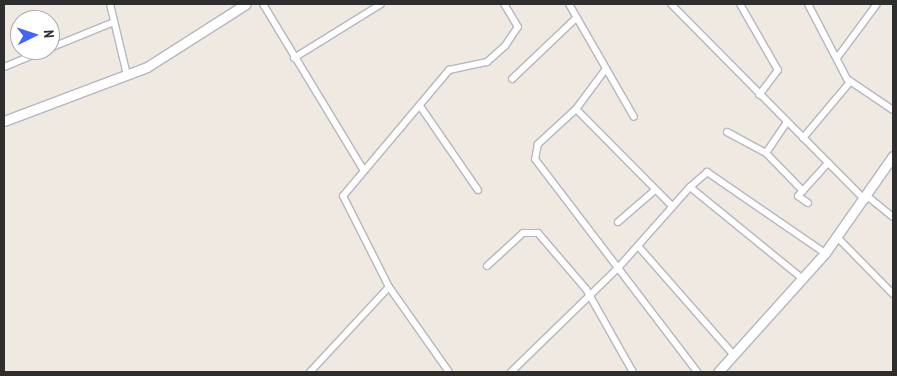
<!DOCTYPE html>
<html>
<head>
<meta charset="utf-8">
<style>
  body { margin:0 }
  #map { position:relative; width:897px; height:376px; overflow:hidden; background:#efe9e1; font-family:"PT Sans Narrow",sans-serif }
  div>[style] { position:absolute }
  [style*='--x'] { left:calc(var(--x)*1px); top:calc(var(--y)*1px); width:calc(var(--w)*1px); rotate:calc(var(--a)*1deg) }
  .roads { filter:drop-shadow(1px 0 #b4b7c1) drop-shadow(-1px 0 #b4b7c1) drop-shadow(0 1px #b4b7c1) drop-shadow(0 -1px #b4b7c1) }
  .minor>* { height:6px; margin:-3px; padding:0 3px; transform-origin:3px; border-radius:3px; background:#fff }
  .tertiary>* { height:9px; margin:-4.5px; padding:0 4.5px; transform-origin:4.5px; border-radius:4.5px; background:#fff }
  span { translate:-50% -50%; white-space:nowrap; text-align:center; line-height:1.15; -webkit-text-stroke:4.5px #fff; paint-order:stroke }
  .frame { position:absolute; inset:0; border:5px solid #2e2e2e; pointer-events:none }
  .north { position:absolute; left:10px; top:10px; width:50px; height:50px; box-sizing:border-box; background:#fff; border:1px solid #ababab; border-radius:50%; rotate:86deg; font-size:14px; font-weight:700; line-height:20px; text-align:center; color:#2e2e2e }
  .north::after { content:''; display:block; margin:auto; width:18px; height:22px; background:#4264fb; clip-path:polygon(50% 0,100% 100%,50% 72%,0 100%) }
</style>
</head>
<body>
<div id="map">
  <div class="roads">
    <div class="minor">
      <i style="--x:110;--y:4;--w:73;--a:76.5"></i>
      <i style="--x:263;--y:4;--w:193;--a:58.8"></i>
      <i style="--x:569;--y:4;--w:130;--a:60.1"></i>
      <i style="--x:671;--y:4;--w:276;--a:45.3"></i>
      <i style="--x:740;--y:4;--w:76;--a:60.1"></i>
      <i style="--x:778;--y:70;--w:31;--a:127"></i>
      <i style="--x:808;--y:4;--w:85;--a:62.5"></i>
      <i style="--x:847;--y:79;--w:55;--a:34"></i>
      <i style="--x:50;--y:48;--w:69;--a:-22.1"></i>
      <i style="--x:294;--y:58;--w:102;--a:-31.8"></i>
      <i style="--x:837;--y:58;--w:67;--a:-53.5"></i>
      <i style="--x:4;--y:67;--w:44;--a:-22.5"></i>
      <i style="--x:605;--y:70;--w:49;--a:126.6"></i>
      <i style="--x:576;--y:109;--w:52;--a:137.4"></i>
      <i style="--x:538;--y:144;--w:15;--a:101"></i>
      <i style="--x:535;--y:159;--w:268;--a:52.7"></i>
      <i style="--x:512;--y:79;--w:88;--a:-43.6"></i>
      <i style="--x:420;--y:106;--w:102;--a:55.4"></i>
      <i style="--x:576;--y:109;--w:135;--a:45.3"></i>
      <i style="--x:727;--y:132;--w:44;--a:28.3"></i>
      <i style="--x:766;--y:153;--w:53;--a:45.8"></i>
      <i style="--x:803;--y:138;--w:73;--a:-50"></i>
      <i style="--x:766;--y:153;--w:37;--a:-56"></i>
      <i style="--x:690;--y:187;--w:23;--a:-41"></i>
      <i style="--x:707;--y:172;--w:143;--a:34.5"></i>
      <i style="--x:867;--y:196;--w:33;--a:39"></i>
      <i style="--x:808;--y:203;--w:12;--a:-145"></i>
      <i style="--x:798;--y:196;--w:45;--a:-47.7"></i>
      <i style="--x:618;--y:222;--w:49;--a:-40.9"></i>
      <i style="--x:837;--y:237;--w:80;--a:45.5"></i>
      <i style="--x:638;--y:246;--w:144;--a:48.7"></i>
      <i style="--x:487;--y:266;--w:49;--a:-42.5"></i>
      <i style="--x:523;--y:233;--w:15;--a:0"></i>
      <i style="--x:538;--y:233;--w:74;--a:49.4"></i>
      <i style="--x:586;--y:289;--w:95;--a:60.5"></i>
      <i style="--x:310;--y:372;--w:116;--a:-47.1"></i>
      <i style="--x:449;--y:372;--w:104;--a:-125.2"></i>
      <i style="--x:389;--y:287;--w:102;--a:-116.8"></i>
      <i style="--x:343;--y:196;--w:165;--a:-49.9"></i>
      <i style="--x:449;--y:70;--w:39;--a:-12"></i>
      <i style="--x:487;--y:62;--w:24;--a:-42"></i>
      <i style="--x:505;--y:46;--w:23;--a:-56"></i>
      <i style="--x:518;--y:27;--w:27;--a:-121"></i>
      <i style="--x:511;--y:372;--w:149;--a:-44.2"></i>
      <i style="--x:618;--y:268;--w:108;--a:-48.4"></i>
      <i style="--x:690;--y:187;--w:146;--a:39.2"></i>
    </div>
    <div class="tertiary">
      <i style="--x:4;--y:121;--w:153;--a:-20.7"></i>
      <i style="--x:147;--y:67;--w:117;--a:-32.5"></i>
      <i style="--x:718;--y:372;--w:160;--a:-48"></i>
      <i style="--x:825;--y:253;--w:118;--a:-55"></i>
    </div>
  </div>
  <div class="frame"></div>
  <div class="north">N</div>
</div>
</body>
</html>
